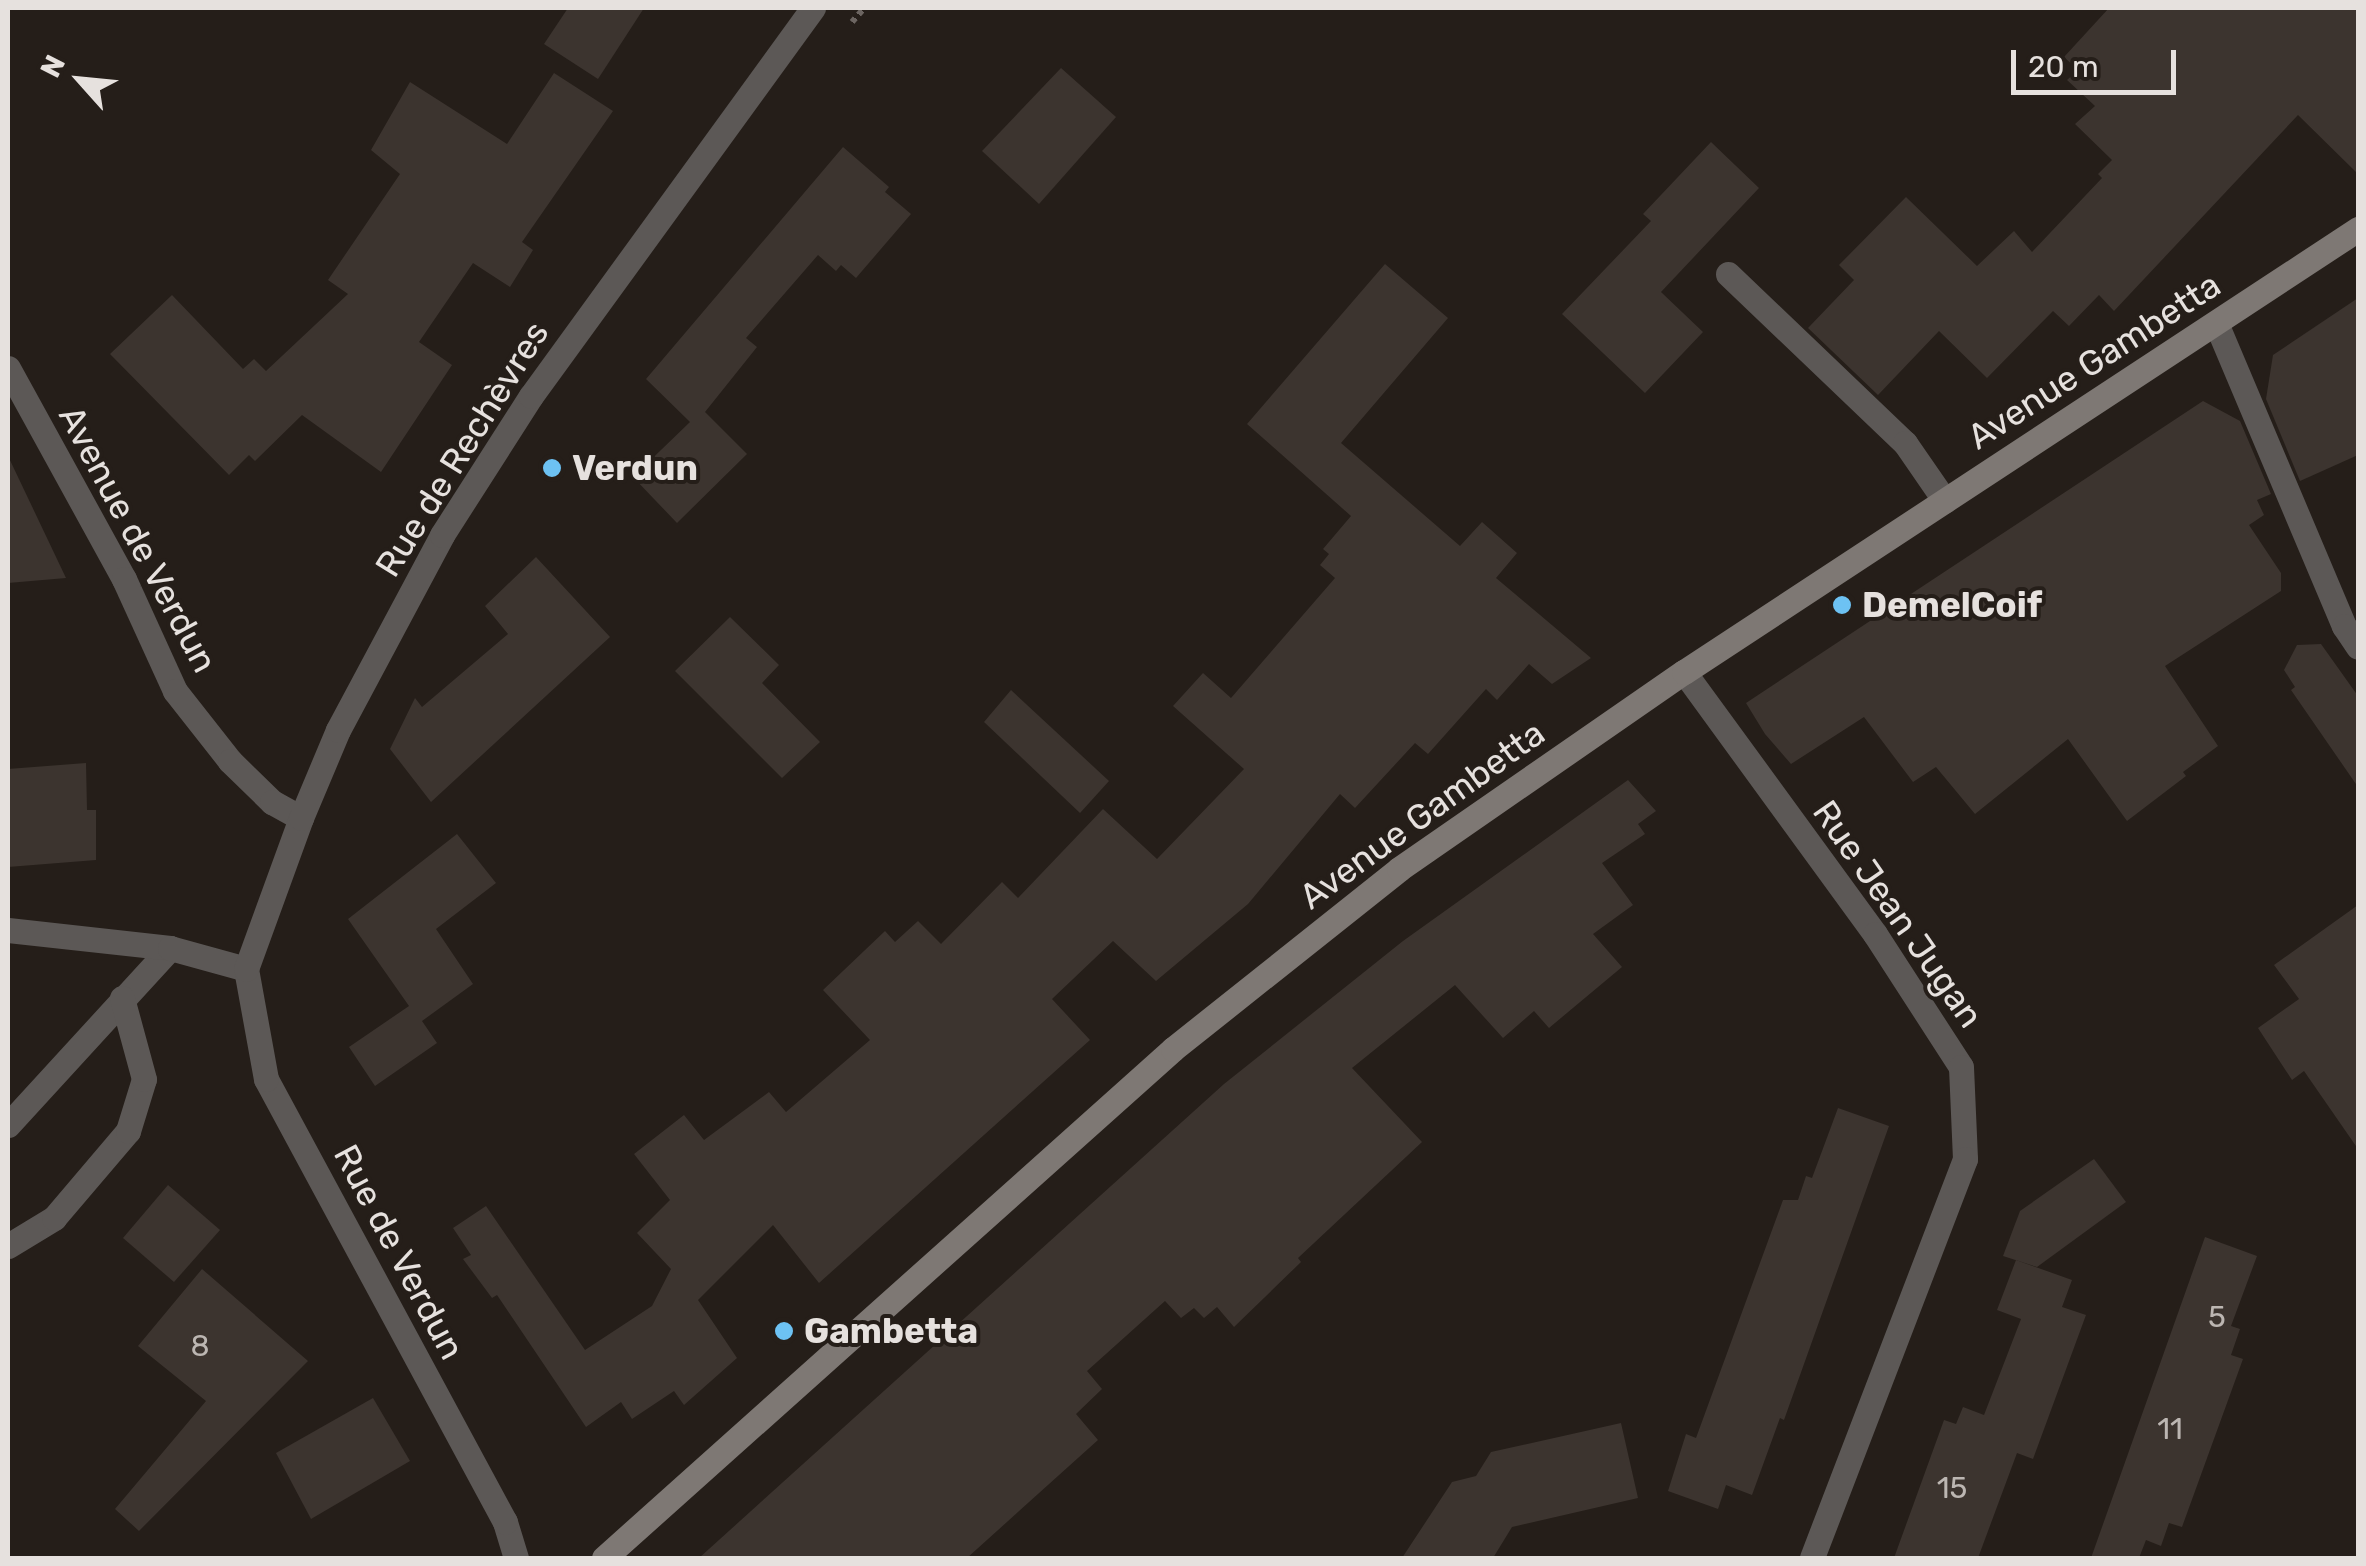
<!DOCTYPE html>
<html>
<head>
<meta charset="utf-8">
<style>
  body { margin:0 }
  #map { position:relative; width:2366px; height:1566px; overflow:hidden; background:#251e19; font-family:Rubik,sans-serif }
  div>[style] { position:absolute }
  [style*='--x'] { left:calc(var(--x)*1px); top:calc(var(--y)*1px); width:calc(var(--w)*1px); rotate:calc(var(--a)*1deg) }
  .building>* { inset:0; background:#3c342f }
  .path>* { height:6px; margin-top:-3px; transform-origin:0; background:repeating-linear-gradient(90deg,#6c6561 0 5px,transparent 0 10px) }
  .service>* { height:25px; margin:-12.5px; padding:0 12.5px; transform-origin:12.5px; border-radius:12.5px; background:#5c5856 }
  .minor>* { height:25px; margin:-12.5px; padding:0 12.5px; transform-origin:12.5px; border-radius:12.5px; background:#5c5856 }
  .tertiary>* { height:25px; margin:-12.5px; padding:0 12.5px; transform-origin:12.5px; border-radius:12.5px; background:#5c5856 }
  .secondary>* { height:25px; margin:-12.5px; padding:0 12.5px; transform-origin:12.5px; border-radius:12.5px; background:#7e7874 }
  .dots>* { width:28px; height:28px; translate:-50% -50%; box-sizing:border-box; border:5px solid #251e19; border-radius:50% }
  span { translate:-50% -50%; white-space:nowrap; text-align:center; line-height:1.15; -webkit-text-stroke:8px #251e19; paint-order:stroke }
  .number-label { font-size:30px; color:#bcb6b2 }
  .number-label span { -webkit-text-stroke-width:0 }
  .street-label { font-size:35px; color:#e6e1de }
  .poi-label { font-size:35px; color:#e6e1de; font-weight:700 }
  .left { translate:0 -50%; text-align:left }
  .frame { position:absolute; inset:0; border:10px solid #e6e1de; pointer-events:none }
  .north { position:absolute; left:30px; top:30px; width:100px; height:100px; -webkit-text-stroke:8px #251e19; paint-order:stroke; rotate:297deg; font-size:28px; font-weight:700; line-height:40px; text-align:center; color:#e6e1de }
  .north::after { content:''; display:block; margin:auto; width:35px; height:45px; background:#e6e1de; clip-path:polygon(50% 0,100% 100%,50% 72%,0 100%) }
  .scale { position:absolute; left:2011px; top:50px; width:165px; height:45px; box-sizing:border-box; border:5px solid #e6e1de; border-top:0; padding-left:12px; font-size:30px; line-height:35px; white-space:nowrap; color:#e6e1de; -webkit-text-stroke:8px #251e19; paint-order:stroke }
</style>
</head>
<body>
<div id="map">
  <div class="building">
    <i style="clip-path:polygon(568px 8px,644px 8px,598px 79px,544px 44px)"></i>
    <i style="clip-path:polygon(2109px 8px,2358px 8px,2358px 174px,2298px 115px,2114px 311px,2099px 295px,2069px 326px,2053px 311px,1987px 378px,1939px 331px,1878px 395px,1808px 328px,1854px 280px,1839px 265px,1906px 197px,1977px 266px,2014px 231px,2032px 252px,2102px 178px,2098px 174px,2112px 160px,2075px 124px,2095px 106px,2067px 80px,2078px 70px,2064px 57px)"></i>
    <i style="clip-path:polygon(1061px 68px,1116px 117px,1039px 204px,982px 151px)"></i>
    <i style="clip-path:polygon(554px 73px,613px 111px,522px 242px,533px 250px,510px 287px,473px 263px,419px 342px,452px 365px,381px 472px,302px 415px,255px 461px,249px 455px,229px 475px,110px 354px,172px 295px,243px 369px,254px 359px,266px 371px,348px 294px,328px 280px,400px 174px,371px 150px,410px 82px,507px 144px)"></i>
    <i style="clip-path:polygon(1711px 142px,1759px 188px,1661px 292px,1703px 332px,1645px 393px,1562px 314px,1651px 221px,1643px 214px)"></i>
    <i style="clip-path:polygon(843px 147px,889px 187px,885px 192px,911px 214px,856px 278px,841px 265px,836px 271px,818px 255px,746px 338px,757px 347px,705px 412px,747px 454px,677px 523px,633px 477px,690px 422px,646px 379px)"></i>
    <i style="clip-path:polygon(1385px 264px,1448px 318px,1341px 443px,1460px 546px,1482px 522px,1517px 553px,1496px 578px,1591px 658px,1552px 684px,1529px 664px,1497px 700px,1486px 689px,1428px 754px,1415px 743px,1355px 808px,1340px 794px,1248px 904px,1156px 981px,1113px 941px,1052px 999px,1090px 1040px,819px 1283px,773px 1225px,698px 1300px,737px 1358px,684px 1405px,674px 1391px,632px 1419px,621px 1402px,586px 1427px,497px 1295px,492px 1298px,463px 1259px,471px 1255px,453px 1228px,486px 1206px,585px 1350px,652px 1306px,671px 1269px,637px 1233px,670px 1200px,634px 1154px,684px 1115px,704px 1140px,769px 1092px,786px 1112px,870px 1040px,823px 990px,885px 931px,895px 942px,918px 921px,941px 944px,1002px 882px,1018px 898px,1103px 809px,1157px 859px,1244px 769px,1173px 706px,1203px 673px,1231px 698px,1335px 578px,1320px 565px,1329px 554px,1323px 549px,1351px 516px,1247px 424px)"></i>
    <i style="clip-path:polygon(2358px 298px,2358px 455px,2300px 481px,2266px 399px,2273px 355px)"></i>
    <i style="clip-path:polygon(2203px 401px,2240px 421px,2271px 494px,2257px 500px,2264px 515px,2249px 525px,2281px 573px,2281px 591px,2165px 666px,2218px 746px,2183px 772px,2186px 776px,2127px 821px,2068px 739px,1975px 814px,1936px 767px,1913px 782px,1864px 717px,1791px 764px,1765px 734px,1746px 703px)"></i>
    <i style="clip-path:polygon(8px 456px,66px 578px,8px 583px)"></i>
    <i style="clip-path:polygon(536px 557px,610px 637px,431px 802px,390px 749px,415px 698px,422px 707px,508px 634px,485px 606px)"></i>
    <i style="clip-path:polygon(730px 617px,779px 665px,762px 683px,820px 742px,782px 778px,675px 671px)"></i>
    <i style="clip-path:polygon(2321px 644px,2358px 696px,2358px 787px,2291px 690px,2295px 687px,2284px 670px,2297px 645px)"></i>
    <i style="clip-path:polygon(1011px 690px,1109px 781px,1080px 813px,984px 722px)"></i>
    <i style="clip-path:polygon(86px 763px,87px 810px,96px 810px,96px 860px,8px 867px,8px 769px)"></i>
    <i style="clip-path:polygon(1628px 780px,1656px 811px,1638px 824px,1645px 834px,1602px 863px,1633px 905px,1593px 934px,1622px 967px,1549px 1028px,1534px 1011px,1503px 1038px,1455px 985px,1352px 1068px,1422px 1142px,1298px 1258px,1301px 1262px,1234px 1327px,1217px 1307px,1204px 1318px,1194px 1308px,1181px 1318px,1165px 1301px,1087px 1371px,1102px 1389px,1076px 1414px,1098px 1440px,967px 1558px,699px 1558px,1224px 1084px,1403px 941px)"></i>
    <i style="clip-path:polygon(457px 834px,496px 883px,436px 929px,473px 984px,422px 1021px,437px 1043px,375px 1086px,349px 1047px,409px 1006px,348px 919px)"></i>
    <i style="clip-path:polygon(2358px 905px,2358px 1149px,2304px 1071px,2292px 1080px,2258px 1028px,2299px 999px,2274px 965px)"></i>
    <i style="clip-path:polygon(1838px 1108px,1889px 1126px,1784px 1420px,1780px 1418px,1752px 1495px,1726px 1485px,1718px 1509px,1668px 1491px,1686px 1434px,1696px 1438px,1783px 1200px,1798px 1200px,1806px 1176px,1812px 1178px)"></i>
    <i style="clip-path:polygon(2094px 1159px,2126px 1202px,2037px 1267px,2003px 1256px,2020px 1211px)"></i>
    <i style="clip-path:polygon(168px 1185px,220px 1230px,174px 1282px,123px 1238px)"></i>
    <i style="clip-path:polygon(2205px 1237px,2257px 1256px,2231px 1326px,2240px 1329px,2231px 1355px,2243px 1359px,2182px 1527px,2169px 1523px,2161px 1546px,2146px 1540px,2139px 1558px,2091px 1558px)"></i>
    <i style="clip-path:polygon(2016px 1260px,2072px 1280px,2062px 1307px,2086px 1315px,2033px 1459px,2017px 1453px,1978px 1558px,1894px 1558px,1944px 1420px,1956px 1424px,1963px 1407px,1984px 1415px,2021px 1319px,1997px 1310px)"></i>
    <i style="clip-path:polygon(202px 1269px,308px 1361px,139px 1531px,115px 1509px,206px 1401px,138px 1346px)"></i>
    <i style="clip-path:polygon(373px 1398px,410px 1461px,311px 1519px,276px 1453px)"></i>
    <i style="clip-path:polygon(1621px 1423px,1638px 1498px,1512px 1527px,1493px 1558px,1402px 1558px,1452px 1482px,1476px 1476px,1491px 1452px)"></i>
  </div>
  <div class="path">
    <i style="--x:852;--y:22;--w:18;--a:-49"></i>
  </div>
  <div class="service">
    <i style="--x:1728;--y:274;--w:245;--a:43.7"></i>
    <i style="--x:1905;--y:443;--w:70;--a:55.4"></i>
    <i style="--x:8;--y:1125;--w:240;--a:-47.5"></i>
    <i style="--x:8;--y:1246;--w:54;--a:-31.3"></i>
    <i style="--x:54;--y:1218;--w:114;--a:-49.6"></i>
    <i style="--x:128;--y:1131;--w:54;--a:-72.9"></i>
    <i style="--x:144;--y:1079;--w:84;--a:-105.2"></i>
  </div>
  <div class="minor">
    <i style="--x:2216;--y:323;--w:329;--a:67.1"></i>
    <i style="--x:2344;--y:626;--w:25;--a:56"></i>
    <i style="--x:1684;--y:672;--w:324;--a:53.9"></i>
    <i style="--x:1875;--y:934;--w:158;--a:57.1"></i>
    <i style="--x:1961;--y:1067;--w:92;--a:87.5"></i>
    <i style="--x:1965;--y:1159;--w:427;--a:111"></i>
    <i style="--x:8;--y:930;--w:163;--a:6.3"></i>
    <i style="--x:170;--y:948;--w:79;--a:15.4"></i>
  </div>
  <div class="tertiary">
    <i style="--x:8;--y:368;--w:241;--a:61.2"></i>
    <i style="--x:124;--y:579;--w:123;--a:65.5"></i>
    <i style="--x:175;--y:691;--w:89;--a:51.8"></i>
    <i style="--x:230;--y:761;--w:59;--a:44.3"></i>
    <i style="--x:272;--y:802;--w:33;--a:29"></i>
    <i style="--x:516;--y:1558;--w:38;--a:-107"></i>
    <i style="--x:505;--y:1522;--w:503;--a:-118.35"></i>
    <i style="--x:266;--y:1079;--w:112;--a:-100.3"></i>
    <i style="--x:246;--y:969;--w:161;--a:-70"></i>
    <i style="--x:301;--y:818;--w:95;--a:-67.2"></i>
    <i style="--x:338;--y:730;--w:221;--a:-61.9"></i>
    <i style="--x:442;--y:535;--w:165;--a:-57.4"></i>
    <i style="--x:531;--y:396;--w:480;--a:-54"></i>
  </div>
  <div class="secondary">
    <i style="--x:604;--y:1558;--w:763;--a:-41.81"></i>
    <i style="--x:1173;--y:1049;--w:289;--a:-38.5"></i>
    <i style="--x:1399;--y:869;--w:346;--a:-34.7"></i>
    <i style="--x:1684;--y:672;--w:807;--a:-33.32"></i>
  </div>
  <div class="dots">
    <i style="left:552px;top:468px;background:#6dc2f3"></i>
    <i style="left:1842px;top:605px;background:#6dc2f3"></i>
    <i style="left:784px;top:1331px;background:#6dc2f3"></i>
  </div>
  <div class="number-label">
    <span style="left:2217px;top:1317px">5</span>
    <span style="left:200px;top:1346px">8</span>
    <span style="left:2170px;top:1429px">11</span>
    <span style="left:1952px;top:1488px">15</span>
  </div>
  <div class="street-label">
    <span style="left:2094px;top:361px;rotate:-33deg">Avenue Gambetta</span>
    <span style="left:462px;top:449px;rotate:-58deg">Rue de Rechèvres</span>
    <span style="left:138px;top:539px;rotate:62deg">Avenue de Verdun</span>
    <span style="left:1422px;top:815px;rotate:-36deg">Avenue Gambetta</span>
    <span style="left:1898px;top:914px;rotate:55deg">Rue Jean Jugan</span>
    <span style="left:399px;top:1252px;rotate:62deg">Rue de Verdun</span>
  </div>
  <div class="poi-label">
    <span class="left" style="left:572px;top:468px">Verdun</span>
    <span class="left" style="left:1862px;top:605px">DemelCoif</span>
    <span class="left" style="left:804px;top:1331px">Gambetta</span>
  </div>
  <div class="frame"></div>
  <div class="north">N</div>
  <div class="scale">20 m</div>
</div>
</body>
</html>
